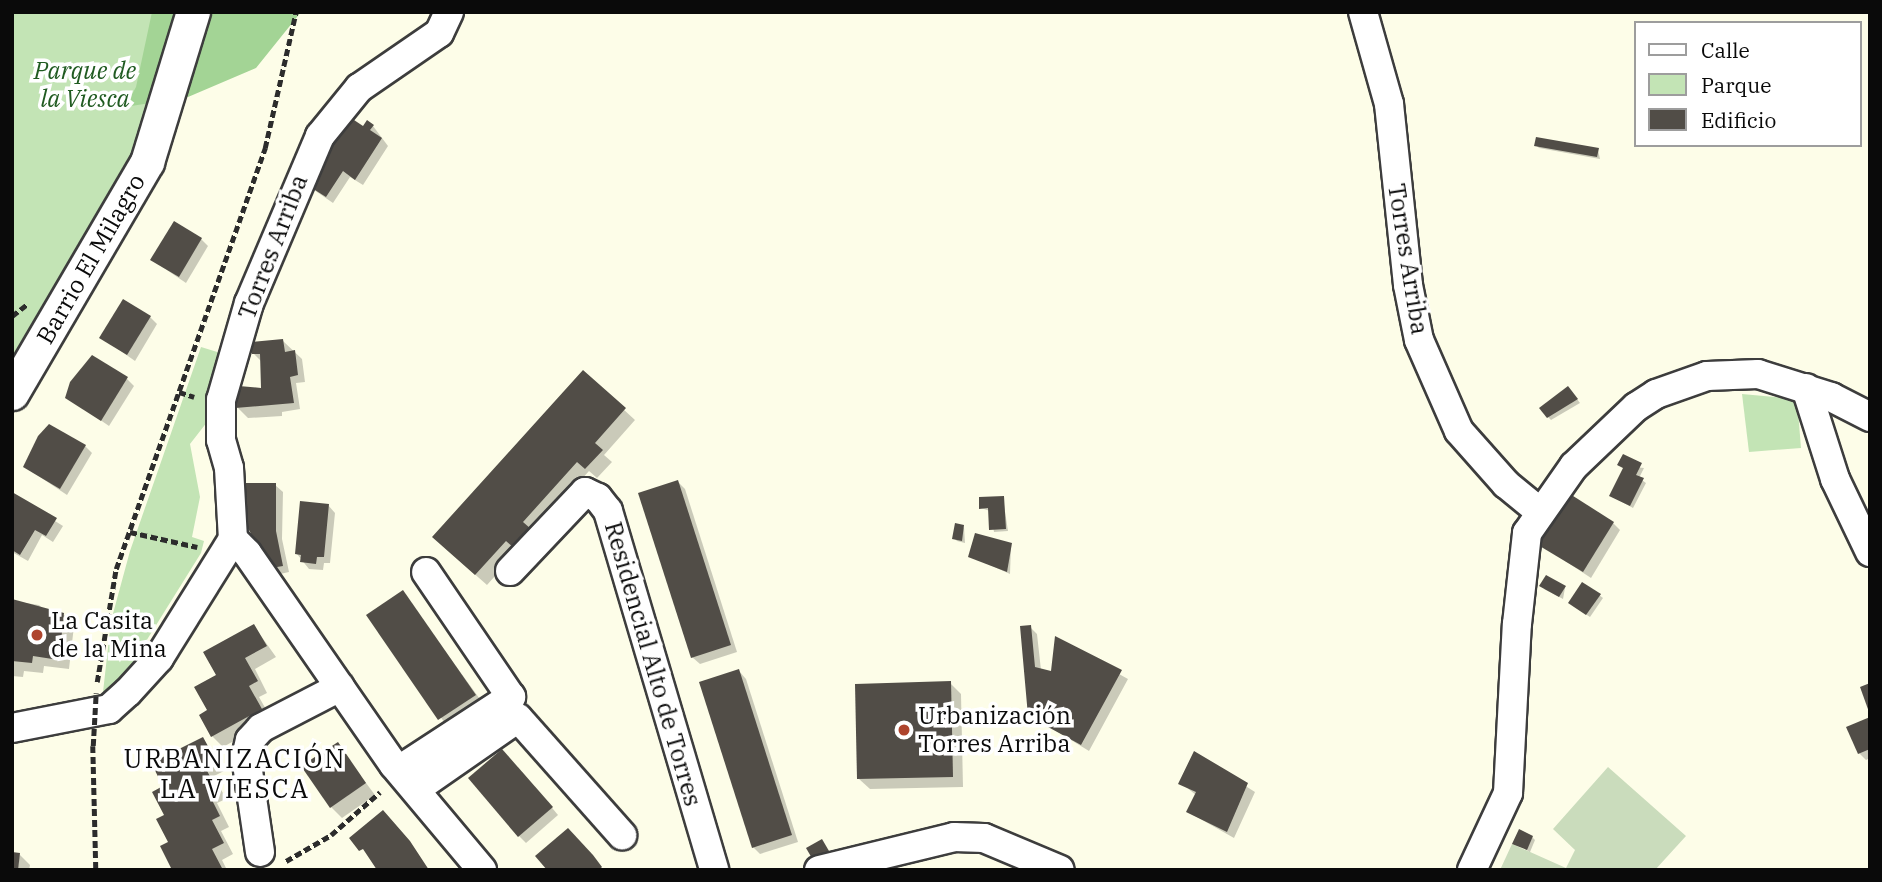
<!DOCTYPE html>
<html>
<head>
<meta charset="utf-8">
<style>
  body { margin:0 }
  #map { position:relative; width:1882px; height:882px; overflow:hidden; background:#fdfde8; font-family:"IBM Plex Serif",serif }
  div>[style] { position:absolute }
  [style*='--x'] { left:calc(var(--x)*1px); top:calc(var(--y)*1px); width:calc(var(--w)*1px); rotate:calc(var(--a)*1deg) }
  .green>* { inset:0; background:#c3e4b5 }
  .forest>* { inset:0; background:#a3d495 }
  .cemetery>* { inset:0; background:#cadcbc }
  .shadow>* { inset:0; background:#0003 }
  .building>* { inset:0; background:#514d47 }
  .path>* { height:4.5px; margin-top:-2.25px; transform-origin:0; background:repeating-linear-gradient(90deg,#2c2c2c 0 7px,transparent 0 10.5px) }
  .roads { filter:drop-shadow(2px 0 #3d3d3d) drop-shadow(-2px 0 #3d3d3d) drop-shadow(0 2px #3d3d3d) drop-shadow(0 -2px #3d3d3d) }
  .minor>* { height:28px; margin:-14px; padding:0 14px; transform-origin:14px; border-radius:14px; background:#fff }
  .tertiary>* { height:33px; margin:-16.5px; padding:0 16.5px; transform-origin:16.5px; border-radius:16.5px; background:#fff }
  .path-bridge>* { height:4.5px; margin-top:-2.25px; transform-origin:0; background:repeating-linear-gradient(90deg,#2c2c2c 0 7px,transparent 0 10.5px) }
  .dots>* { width:19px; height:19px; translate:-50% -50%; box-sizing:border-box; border:4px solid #fff; border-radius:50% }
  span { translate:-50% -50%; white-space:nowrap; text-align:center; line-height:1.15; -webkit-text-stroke:7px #fff; paint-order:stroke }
  .park-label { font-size:24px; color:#205b21; font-style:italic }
  .street-label { font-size:24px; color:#0a0a0a }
  .poi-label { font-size:24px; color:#0a0a0a }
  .left { translate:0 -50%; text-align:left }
  .neighbourhood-label { font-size:26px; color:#0a0a0a; letter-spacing:2px }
  .frame { position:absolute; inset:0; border:14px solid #0a0a0a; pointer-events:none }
  .legend { position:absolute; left:1634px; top:21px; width:228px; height:126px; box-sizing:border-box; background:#fff; border:2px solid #9d9d9d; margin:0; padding:9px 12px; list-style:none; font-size:21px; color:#0a0a0a }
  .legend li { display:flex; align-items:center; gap:14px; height:35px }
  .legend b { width:35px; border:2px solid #9d9d9d }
</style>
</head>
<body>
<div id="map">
  <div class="green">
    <i style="clip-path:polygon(12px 12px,181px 12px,133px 157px,12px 361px)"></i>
    <i style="clip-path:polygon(201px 347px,227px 355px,211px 417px,190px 444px,200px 497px,192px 537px,204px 541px,201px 553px,125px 675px,102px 701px,111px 621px,130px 551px)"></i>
    <i style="clip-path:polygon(1742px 394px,1797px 399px,1801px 448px,1749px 452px)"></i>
  </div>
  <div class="forest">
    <i style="clip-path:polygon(152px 12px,301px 12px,256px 68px,188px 97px,125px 107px,136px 87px)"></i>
  </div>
  <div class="cemetery">
    <i style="clip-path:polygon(1608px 767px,1686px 836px,1655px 870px,1500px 870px,1512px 844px,1566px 868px,1575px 850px,1553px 829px)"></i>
  </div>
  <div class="shadow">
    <i style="clip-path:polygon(373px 126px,388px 146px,363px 185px,350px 177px,333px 203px,317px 192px,310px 185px,364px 128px)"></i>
    <i style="clip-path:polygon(1536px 145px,1598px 150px,1600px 159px,1539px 148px)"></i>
    <i style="clip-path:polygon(201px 239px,208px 246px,186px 283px,152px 260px)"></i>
    <i style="clip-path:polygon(150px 317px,157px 324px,135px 361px,101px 337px)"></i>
    <i style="clip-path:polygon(283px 341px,302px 359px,305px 382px,296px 383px,300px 409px,282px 412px,282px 416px,248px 418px,237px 407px,262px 389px,261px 361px,254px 354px)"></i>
    <i style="clip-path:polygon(583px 372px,635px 420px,604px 455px,612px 462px,597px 478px,589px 471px,487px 585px,445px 548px)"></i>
    <i style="clip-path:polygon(127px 379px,134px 386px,109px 426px,67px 397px)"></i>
    <i style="clip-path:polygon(1571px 391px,1580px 403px,1551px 420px,1548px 417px)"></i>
    <i style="clip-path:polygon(85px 446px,92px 453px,67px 495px,25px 467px)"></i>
    <i style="clip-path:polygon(1619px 465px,1644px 468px,1639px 478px,1646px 483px,1633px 508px,1611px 496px,1625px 469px)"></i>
    <i style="clip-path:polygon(678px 482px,685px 489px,737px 652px,700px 664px,692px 657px)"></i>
    <i style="clip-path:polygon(275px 485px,283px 492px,282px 539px,289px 572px,280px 574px,272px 567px)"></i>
    <i style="clip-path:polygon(12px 494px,63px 526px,53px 542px,42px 535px,28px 561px,12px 552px)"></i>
    <i style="clip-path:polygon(1003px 498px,1008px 531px,994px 532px,990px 511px,981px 508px)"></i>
    <i style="clip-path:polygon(328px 505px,335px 513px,330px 563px,324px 563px,323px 570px,309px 569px,297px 554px)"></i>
    <i style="clip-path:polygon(1613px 523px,1620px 530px,1591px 578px,1541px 545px)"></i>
    <i style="clip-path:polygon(964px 527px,965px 543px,957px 541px,954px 538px)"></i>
    <i style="clip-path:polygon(1011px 545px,1010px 574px,970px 556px)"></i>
    <i style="clip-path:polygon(1565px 588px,1563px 599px,1544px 589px)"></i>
    <i style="clip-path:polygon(402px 592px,482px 702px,447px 726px,368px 615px)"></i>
    <i style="clip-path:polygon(1599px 595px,1603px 598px,1590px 617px,1573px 606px)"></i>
    <i style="clip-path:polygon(12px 601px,39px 605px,47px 613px,64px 615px,74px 626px,69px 669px,44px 666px,43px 673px,24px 671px,23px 677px,12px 676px)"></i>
    <i style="clip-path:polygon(254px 626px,276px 657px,255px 669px,267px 693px,259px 697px,272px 720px,223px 747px,212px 736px,210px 710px,219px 675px)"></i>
    <i style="clip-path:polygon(1030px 627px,1037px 634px,1041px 670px,1053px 673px,1056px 639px,1128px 679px,1089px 751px,1030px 715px)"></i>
    <i style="clip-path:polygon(739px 671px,746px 679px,798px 842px,760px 854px,753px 847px)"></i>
    <i style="clip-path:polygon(950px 683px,961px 694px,963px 787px,870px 789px,859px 779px)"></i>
    <i style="clip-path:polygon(1870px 718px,1870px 758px,1866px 760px,1859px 753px)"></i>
    <i style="clip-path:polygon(202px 739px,224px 771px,214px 776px,226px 799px,217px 803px,229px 827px,221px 831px,233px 854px,222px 860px,227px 870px,174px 870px,165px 787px)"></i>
    <i style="clip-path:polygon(337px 744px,375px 795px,342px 818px,331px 807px)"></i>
    <i style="clip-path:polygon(1195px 754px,1255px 792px,1234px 838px,1188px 812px,1196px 795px,1181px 783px)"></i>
    <i style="clip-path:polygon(518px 767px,558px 815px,526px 843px,519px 836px)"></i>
    <i style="clip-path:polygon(1532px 837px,1535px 840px,1530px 852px,1515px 843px)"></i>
    <i style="clip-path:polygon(19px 854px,30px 865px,29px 870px,12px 870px)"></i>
  </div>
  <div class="building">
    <i style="clip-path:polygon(351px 118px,363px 126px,367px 120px,374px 125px,370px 130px,382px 138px,355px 180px,343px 171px,326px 197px,307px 185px)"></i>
    <i style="clip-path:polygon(1536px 137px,1599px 148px,1597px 157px,1534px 146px)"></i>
    <i style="clip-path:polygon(174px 221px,202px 238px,179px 277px,150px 260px)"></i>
    <i style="clip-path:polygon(123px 299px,151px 316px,127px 355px,99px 338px)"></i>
    <i style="clip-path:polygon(283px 339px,285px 352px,295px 350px,298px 375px,290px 377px,294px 403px,235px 408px,239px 386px,261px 388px,260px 354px,252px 354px,251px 342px)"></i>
    <i style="clip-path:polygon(92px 355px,128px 377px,101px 421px,65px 398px,70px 382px)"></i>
    <i style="clip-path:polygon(583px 370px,626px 408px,595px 443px,603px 450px,585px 469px,577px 462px,523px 522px,531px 529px,514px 548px,506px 541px,475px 575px,432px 537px)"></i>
    <i style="clip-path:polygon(1568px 386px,1578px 399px,1547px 418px,1539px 408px)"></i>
    <i style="clip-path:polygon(49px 424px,86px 445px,60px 489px,23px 467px,38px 436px)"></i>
    <i style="clip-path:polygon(1623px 454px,1642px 463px,1636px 475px,1644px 478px,1630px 506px,1609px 496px,1623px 468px,1617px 465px)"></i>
    <i style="clip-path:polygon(678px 480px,731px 645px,691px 658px,638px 493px)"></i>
    <i style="clip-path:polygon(246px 483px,276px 483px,276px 531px,283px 566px,271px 568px,246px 525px)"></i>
    <i style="clip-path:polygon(12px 492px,57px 518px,46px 536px,35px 530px,20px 555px,12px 550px)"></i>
    <i style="clip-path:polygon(1570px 494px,1614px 522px,1583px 572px,1538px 545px)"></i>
    <i style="clip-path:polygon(1004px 496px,1006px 529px,989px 530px,988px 508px,979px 509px,979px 497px)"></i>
    <i style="clip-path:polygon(300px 501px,329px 504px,324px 557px,317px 557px,316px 564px,300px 562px,301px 555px,295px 554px)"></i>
    <i style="clip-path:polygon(955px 523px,964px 525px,962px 541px,952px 539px)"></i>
    <i style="clip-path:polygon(975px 533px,1012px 543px,1007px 572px,968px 557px)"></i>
    <i style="clip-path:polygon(1546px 575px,1566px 586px,1559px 597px,1539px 586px)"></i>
    <i style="clip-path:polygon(1582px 582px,1601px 594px,1586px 615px,1568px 603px)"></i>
    <i style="clip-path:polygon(403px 590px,476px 695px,438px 720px,366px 615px)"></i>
    <i style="clip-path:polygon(12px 599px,64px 613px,59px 660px,33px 656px,32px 663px,12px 661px)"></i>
    <i style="clip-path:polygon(254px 624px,267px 646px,245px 658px,258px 681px,249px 686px,262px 709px,211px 737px,199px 715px,207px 710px,194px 687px,216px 675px,203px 652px)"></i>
    <i style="clip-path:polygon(1031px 625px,1035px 667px,1051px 671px,1055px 636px,1122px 670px,1081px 745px,1028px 716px,1020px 626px)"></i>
    <i style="clip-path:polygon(739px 669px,792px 835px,752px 848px,699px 682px)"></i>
    <i style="clip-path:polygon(951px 681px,953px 777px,857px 779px,855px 684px)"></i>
    <i style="clip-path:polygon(1870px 683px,1870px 712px,1869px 712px,1860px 687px)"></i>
    <i style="clip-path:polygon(1870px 717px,1870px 749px,1858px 754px,1846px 727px)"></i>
    <i style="clip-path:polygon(203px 737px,215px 759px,204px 765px,216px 788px,208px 792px,220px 816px,212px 820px,224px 843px,212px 849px,223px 870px,172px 870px,160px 846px,168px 842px,156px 819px,164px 815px,152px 792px,163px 786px,151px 763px)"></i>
    <i style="clip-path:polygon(338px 742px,366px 783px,330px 808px,301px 766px)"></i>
    <i style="clip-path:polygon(502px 749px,553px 807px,518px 837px,468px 778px)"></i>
    <i style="clip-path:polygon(1194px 751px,1248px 783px,1227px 832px,1186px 812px,1196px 792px,1178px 784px)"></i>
    <i style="clip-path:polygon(383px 810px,410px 841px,429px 870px,377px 870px,363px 849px,359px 851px,349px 838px)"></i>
    <i style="clip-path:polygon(568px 828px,593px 855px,602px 867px,599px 870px,547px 870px,535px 856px)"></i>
    <i style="clip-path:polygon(1519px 829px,1533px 836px,1527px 850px,1512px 844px)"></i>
    <i style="clip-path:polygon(822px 839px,829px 851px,813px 860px,806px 848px)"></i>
    <i style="clip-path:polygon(12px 852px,20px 853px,18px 870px,12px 870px)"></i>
  </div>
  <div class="path">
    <i style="--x:12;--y:316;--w:18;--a:-38"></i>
    <i style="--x:179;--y:392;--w:16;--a:18"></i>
    <i style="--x:130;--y:532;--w:69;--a:12.6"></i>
    <i style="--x:97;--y:682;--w:115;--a:-80.5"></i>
    <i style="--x:116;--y:569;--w:447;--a:-70.5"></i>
    <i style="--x:265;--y:148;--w:139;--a:-77.2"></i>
    <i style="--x:93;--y:746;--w:124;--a:88.6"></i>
    <i style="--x:286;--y:861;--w:52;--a:-30"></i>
    <i style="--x:331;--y:835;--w:65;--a:-41.3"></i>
  </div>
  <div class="roads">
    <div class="minor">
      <i style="--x:449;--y:12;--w:23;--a:115"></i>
      <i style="--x:439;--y:33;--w:97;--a:145.5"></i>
      <i style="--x:359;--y:88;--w:62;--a:129.1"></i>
      <i style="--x:320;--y:136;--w:181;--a:113"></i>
      <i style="--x:249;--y:303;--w:101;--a:106.1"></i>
      <i style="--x:221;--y:400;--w:40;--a:90"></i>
      <i style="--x:221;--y:440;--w:29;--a:74"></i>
      <i style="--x:229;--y:468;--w:71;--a:86.8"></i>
      <i style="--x:233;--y:539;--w:20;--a:45"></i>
      <i style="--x:247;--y:553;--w:258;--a:55.3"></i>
      <i style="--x:394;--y:765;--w:137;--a:50"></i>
      <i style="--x:1363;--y:12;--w:96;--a:74.2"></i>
      <i style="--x:1389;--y:104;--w:182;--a:84"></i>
      <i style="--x:1408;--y:285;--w:56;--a:78.7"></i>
      <i style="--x:1419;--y:340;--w:99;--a:66.3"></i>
      <i style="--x:1459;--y:431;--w:71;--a:48.4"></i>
      <i style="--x:1506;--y:484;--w:43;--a:39.3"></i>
      <i style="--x:1806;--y:388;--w:96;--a:72.3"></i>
      <i style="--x:1835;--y:479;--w:81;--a:64.4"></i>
      <i style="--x:510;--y:571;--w:109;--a:-46.5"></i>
      <i style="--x:585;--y:492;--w:14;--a:25"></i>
      <i style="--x:598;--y:498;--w:16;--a:52"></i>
      <i style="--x:608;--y:511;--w:374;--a:73.5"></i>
      <i style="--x:12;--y:728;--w:99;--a:-11.1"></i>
      <i style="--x:109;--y:709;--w:25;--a:-42"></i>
      <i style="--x:128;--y:692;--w:46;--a:-47.6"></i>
      <i style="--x:159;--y:658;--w:140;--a:-58.1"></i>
      <i style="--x:399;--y:770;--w:134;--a:-33.1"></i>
      <i style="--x:511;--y:697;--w:151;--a:-124.2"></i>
      <i style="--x:416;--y:789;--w:124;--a:-34.8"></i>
      <i style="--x:518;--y:718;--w:157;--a:48.4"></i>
      <i style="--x:260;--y:852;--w:96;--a:-98.4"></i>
      <i style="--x:246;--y:757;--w:17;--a:-77"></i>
      <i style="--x:250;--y:740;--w:16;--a:-47"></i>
      <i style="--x:261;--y:728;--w:89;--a:-27.4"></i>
      <i style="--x:819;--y:870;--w:139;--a:-13.7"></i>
      <i style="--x:954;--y:837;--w:30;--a:2"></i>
      <i style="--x:984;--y:838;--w:82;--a:22.8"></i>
      <i style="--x:1472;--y:870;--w:85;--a:-64.9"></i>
      <i style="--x:1508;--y:793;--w:169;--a:-87"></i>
      <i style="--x:1517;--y:624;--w:92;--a:-83.7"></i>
      <i style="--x:1527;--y:533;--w:82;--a:-55"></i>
      <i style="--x:1574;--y:466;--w:86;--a:-43.6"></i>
      <i style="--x:1636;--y:407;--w:24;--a:-33"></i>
      <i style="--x:1656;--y:394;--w:54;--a:-19.4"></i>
      <i style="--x:1707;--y:376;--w:51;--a:-2.2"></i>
      <i style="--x:1758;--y:374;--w:77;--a:17.5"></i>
      <i style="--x:1831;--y:397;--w:44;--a:27.1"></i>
    </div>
    <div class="tertiary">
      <i style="--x:12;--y:393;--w:268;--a:-59.7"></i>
      <i style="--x:147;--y:162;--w:157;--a:-73"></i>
    </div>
  </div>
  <div class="path-bridge">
    <i style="--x:93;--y:746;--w:53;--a:-86.8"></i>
  </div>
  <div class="dots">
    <i style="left:37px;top:635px;background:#ae442d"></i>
    <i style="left:904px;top:730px;background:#ae442d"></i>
  </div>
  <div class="park-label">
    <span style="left:85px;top:85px">Parque de<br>la Viesca</span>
  </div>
  <div class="street-label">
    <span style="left:273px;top:247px;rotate:-69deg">Torres Arriba</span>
    <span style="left:91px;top:259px;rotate:-60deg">Barrio El Milagro</span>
    <span style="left:1408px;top:259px;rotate:81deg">Torres Arriba</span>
    <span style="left:653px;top:664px;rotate:74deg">Residencial Alto de Torres</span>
  </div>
  <div class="poi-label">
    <span class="left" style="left:51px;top:635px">La Casita<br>de la Mina</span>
    <span class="left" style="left:918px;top:730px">Urbanización<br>Torres Arriba</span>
  </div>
  <div class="neighbourhood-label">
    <span style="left:235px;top:774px">URBANIZACIÓN<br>LA VIESCA</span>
  </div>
  <div class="frame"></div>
  <ul class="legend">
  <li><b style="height:9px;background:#fff"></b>Calle</li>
  <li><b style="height:19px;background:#c3e4b5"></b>Parque</li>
  <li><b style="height:19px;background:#514d47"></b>Edificio</li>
  </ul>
</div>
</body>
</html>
